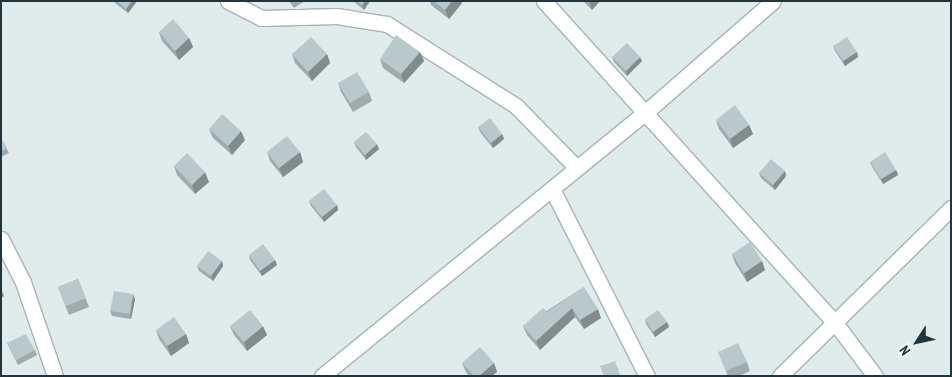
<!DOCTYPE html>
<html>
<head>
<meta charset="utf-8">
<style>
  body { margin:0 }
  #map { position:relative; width:952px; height:377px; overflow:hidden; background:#e0ebec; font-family:"PT Sans Narrow",sans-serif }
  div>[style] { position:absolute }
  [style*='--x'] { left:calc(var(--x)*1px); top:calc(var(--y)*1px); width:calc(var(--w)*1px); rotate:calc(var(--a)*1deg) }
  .roads { filter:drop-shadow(1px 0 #a6b4b8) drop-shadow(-1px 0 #a6b4b8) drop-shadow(0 1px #a6b4b8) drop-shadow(0 -1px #a6b4b8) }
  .minor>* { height:15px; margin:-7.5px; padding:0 7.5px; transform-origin:7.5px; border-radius:7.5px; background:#fff }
  .wall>* { inset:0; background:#9facae }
  .shaded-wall>* { inset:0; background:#828c8d }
  .building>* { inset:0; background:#b9c8ca }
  span { translate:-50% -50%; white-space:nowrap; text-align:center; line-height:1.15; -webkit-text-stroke:4px #f1f8f8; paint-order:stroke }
  .frame { position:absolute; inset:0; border:2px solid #20353d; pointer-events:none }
  .north { position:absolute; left:892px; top:317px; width:50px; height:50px; -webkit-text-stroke:4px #f1f8f8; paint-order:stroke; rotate:235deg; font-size:14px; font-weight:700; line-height:20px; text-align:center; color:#20353d }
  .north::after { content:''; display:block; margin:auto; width:18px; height:22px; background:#20353d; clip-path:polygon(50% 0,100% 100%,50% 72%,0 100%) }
</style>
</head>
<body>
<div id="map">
  <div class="roads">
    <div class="minor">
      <i style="--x:228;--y:1;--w:37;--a:27"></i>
      <i style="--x:261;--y:18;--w:76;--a:-1.5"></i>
      <i style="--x:337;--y:16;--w:51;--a:9.1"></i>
      <i style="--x:387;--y:24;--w:153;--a:32.4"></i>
      <i style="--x:516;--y:106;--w:84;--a:45.5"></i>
      <i style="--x:544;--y:1;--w:435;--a:47.9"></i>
      <i style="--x:836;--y:324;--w:65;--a:53.1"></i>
      <i style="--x:552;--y:189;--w:210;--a:63.1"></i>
      <i style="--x:1;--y:239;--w:48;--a:62.9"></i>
      <i style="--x:23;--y:282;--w:99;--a:71.2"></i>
      <i style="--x:322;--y:376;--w:419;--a:-39.2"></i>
      <i style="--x:647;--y:111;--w:167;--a:-41.1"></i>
      <i style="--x:780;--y:376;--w:240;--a:-44.5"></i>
    </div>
  </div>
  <div class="wall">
    <i style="clip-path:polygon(114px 1px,137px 1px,128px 13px,115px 3px)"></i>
    <i style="clip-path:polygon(289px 1px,305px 1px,294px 8px)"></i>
    <i style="clip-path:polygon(353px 1px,370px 1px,364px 10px)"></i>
    <i style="clip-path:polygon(430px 1px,461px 1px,462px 3px,449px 19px,431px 5px)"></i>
    <i style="clip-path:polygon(583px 1px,600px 1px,592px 10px)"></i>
    <i style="clip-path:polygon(159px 32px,189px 38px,193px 47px,179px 60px,162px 41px)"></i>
    <i style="clip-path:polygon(833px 46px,857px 52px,858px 57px,845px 66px,835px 51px)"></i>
    <i style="clip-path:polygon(420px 52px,424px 61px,404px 83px,383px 68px,380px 59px)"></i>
    <i style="clip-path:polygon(292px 54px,327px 54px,330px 63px,312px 81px,295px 63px)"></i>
    <i style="clip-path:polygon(612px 57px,642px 61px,627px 76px,614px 62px)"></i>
    <i style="clip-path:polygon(338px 83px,369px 92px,372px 101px,353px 112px,341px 92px)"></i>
    <i style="clip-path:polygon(716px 120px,749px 125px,753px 134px,733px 148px,719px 129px)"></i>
    <i style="clip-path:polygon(478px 127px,502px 134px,504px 139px,493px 148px,480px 132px)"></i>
    <i style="clip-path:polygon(209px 129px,245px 140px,232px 155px,213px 138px)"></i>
    <i style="clip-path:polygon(1px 138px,9px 153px,1px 157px)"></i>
    <i style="clip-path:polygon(354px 142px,379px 149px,366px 160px,356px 147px)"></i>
    <i style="clip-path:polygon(267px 152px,300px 152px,303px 162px,283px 177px,270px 161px)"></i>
    <i style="clip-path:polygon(870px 162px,896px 170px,898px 175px,883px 184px,872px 167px)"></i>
    <i style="clip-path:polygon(174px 166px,209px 182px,195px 194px,177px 175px)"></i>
    <i style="clip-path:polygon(785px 171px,786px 176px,775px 190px,761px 178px,759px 173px)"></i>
    <i style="clip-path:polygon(309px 201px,337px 205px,338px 210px,324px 222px,311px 206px)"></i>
    <i style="clip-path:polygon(732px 254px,762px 261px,765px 270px,747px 282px,735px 263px)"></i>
    <i style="clip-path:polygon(249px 255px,275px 260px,277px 265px,262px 276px,250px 260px)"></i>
    <i style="clip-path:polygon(222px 261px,223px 266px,213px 281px,199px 271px,197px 266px)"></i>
    <i style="clip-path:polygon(78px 279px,89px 307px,69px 315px,58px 287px)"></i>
    <i style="clip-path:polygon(584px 287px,601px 318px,584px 329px,575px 317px,540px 350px,527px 335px,523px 326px)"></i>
    <i style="clip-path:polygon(135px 299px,131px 319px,112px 316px,110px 311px)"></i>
    <i style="clip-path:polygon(645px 319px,667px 322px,669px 327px,655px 337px,646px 324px)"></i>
    <i style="clip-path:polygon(230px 326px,267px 335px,247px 351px,234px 335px)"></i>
    <i style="clip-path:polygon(156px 330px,186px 334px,189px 343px,171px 356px,159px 339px)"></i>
    <i style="clip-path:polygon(7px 343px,35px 350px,37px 355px,18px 365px)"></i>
    <i style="clip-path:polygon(718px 352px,747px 362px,750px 371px,739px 376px,728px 376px)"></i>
    <i style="clip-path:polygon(462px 363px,494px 363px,497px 372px,492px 376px,469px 376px,466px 372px)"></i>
  </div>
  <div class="shaded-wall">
    <i style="clip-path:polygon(132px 1px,137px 1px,128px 13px,126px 9px)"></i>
    <i style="clip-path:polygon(365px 1px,370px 1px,364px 10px,362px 5px)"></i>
    <i style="clip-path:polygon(452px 1px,461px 1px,462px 3px,449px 19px,445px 10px)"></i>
    <i style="clip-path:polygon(589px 1px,600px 1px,592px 10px)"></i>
    <i style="clip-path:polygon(189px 38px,193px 47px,179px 60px,175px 51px)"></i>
    <i style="clip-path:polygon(420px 52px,424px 61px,404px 83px,401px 74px)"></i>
    <i style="clip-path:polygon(857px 52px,858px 57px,845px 66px,843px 61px)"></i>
    <i style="clip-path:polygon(327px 54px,330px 63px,312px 81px,308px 72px)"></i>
    <i style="clip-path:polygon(640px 57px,642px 61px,627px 76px,626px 71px)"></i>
    <i style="clip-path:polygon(749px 125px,753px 134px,733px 148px,730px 139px)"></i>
    <i style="clip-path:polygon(241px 131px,245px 140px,232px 155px,228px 146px)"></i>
    <i style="clip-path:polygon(502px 134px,504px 139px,493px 148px,491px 143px)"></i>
    <i style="clip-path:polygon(377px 144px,379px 149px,366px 160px,365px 155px)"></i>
    <i style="clip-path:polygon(300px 152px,303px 162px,283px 177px,279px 168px)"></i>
    <i style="clip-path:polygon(896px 170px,898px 175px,883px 184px,881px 179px)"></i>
    <i style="clip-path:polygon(785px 171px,786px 176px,775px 190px,773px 185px)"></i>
    <i style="clip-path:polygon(205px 172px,209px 182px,195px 194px,192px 185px)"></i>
    <i style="clip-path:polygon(337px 205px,338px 210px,324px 222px,322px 217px)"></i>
    <i style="clip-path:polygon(275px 260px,277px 265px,262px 276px,260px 271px)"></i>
    <i style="clip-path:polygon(222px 261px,223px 266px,213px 281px,211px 276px)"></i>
    <i style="clip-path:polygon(762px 261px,765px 270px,747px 282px,744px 273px)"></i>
    <i style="clip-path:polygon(2px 291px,4px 296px,1px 298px,1px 292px)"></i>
    <i style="clip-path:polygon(133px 294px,135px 299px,131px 319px,130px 314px)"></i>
    <i style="clip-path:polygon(572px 308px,575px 317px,540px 350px,536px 341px)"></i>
    <i style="clip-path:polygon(598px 309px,601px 318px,584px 329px,580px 320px)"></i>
    <i style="clip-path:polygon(667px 322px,669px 327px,655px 337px,653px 332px)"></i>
    <i style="clip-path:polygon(263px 326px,267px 335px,247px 351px,244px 342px)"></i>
    <i style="clip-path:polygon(186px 334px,189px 343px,171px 356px,167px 346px)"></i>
    <i style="clip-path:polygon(494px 363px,497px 372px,492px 376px,479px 376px)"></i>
  </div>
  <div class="building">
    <i style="clip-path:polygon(117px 1px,132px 1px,126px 9px)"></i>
    <i style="clip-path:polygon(357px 1px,365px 1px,362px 5px)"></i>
    <i style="clip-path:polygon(434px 1px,452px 1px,445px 10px)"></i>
    <i style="clip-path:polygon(173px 19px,189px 38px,175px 51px,159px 32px)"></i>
    <i style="clip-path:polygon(396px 35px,420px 52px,401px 74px,380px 59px)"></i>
    <i style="clip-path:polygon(311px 37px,327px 54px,308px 72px,292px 54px)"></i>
    <i style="clip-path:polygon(847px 37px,857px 52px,843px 61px,833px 46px)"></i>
    <i style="clip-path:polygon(627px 43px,640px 57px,626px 71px,612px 57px)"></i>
    <i style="clip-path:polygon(357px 72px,369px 92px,350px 103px,338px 83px)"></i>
    <i style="clip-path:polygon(735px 105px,749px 125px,730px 139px,716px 120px)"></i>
    <i style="clip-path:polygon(222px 114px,241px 131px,228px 146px,209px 129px)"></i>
    <i style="clip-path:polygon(490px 118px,502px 134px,491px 143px,478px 127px)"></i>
    <i style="clip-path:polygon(366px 132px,377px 144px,365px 155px,354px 142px)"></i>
    <i style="clip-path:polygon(287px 136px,300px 152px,279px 168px,267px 152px)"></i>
    <i style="clip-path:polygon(1px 138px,7px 148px,1px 151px)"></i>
    <i style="clip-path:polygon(885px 152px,896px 170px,881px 179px,870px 162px)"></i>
    <i style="clip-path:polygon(187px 153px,205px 172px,192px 185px,174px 166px)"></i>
    <i style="clip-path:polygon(771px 159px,785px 171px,773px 185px,759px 173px)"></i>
    <i style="clip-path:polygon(324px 189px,337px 205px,322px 217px,309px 201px)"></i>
    <i style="clip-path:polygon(750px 242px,762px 261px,744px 273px,732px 254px)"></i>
    <i style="clip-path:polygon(263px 244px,275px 260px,260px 271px,249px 255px)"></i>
    <i style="clip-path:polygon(208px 251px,222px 261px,211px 276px,197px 266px)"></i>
    <i style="clip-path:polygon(78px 279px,86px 298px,66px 306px,58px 287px)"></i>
    <i style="clip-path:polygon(584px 287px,598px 309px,580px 320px,572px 308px,536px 341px,523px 326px,543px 308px,547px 312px)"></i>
    <i style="clip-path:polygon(114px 291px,133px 294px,130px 314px,110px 311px)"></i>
    <i style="clip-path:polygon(250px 310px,263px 326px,244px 342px,230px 326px)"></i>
    <i style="clip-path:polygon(658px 310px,667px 322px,653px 332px,645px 319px)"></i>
    <i style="clip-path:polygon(174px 317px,186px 334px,167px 346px,156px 330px)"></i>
    <i style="clip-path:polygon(26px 334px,35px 350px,16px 360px,7px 343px)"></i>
    <i style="clip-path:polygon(738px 343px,747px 362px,726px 371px,718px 352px)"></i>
    <i style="clip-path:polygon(480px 347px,494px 363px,479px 376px,474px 376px,462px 363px)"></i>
    <i style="clip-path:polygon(615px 361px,620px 375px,618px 376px,604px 376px,600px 366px)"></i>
  </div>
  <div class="frame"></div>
  <div class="north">N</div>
</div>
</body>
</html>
